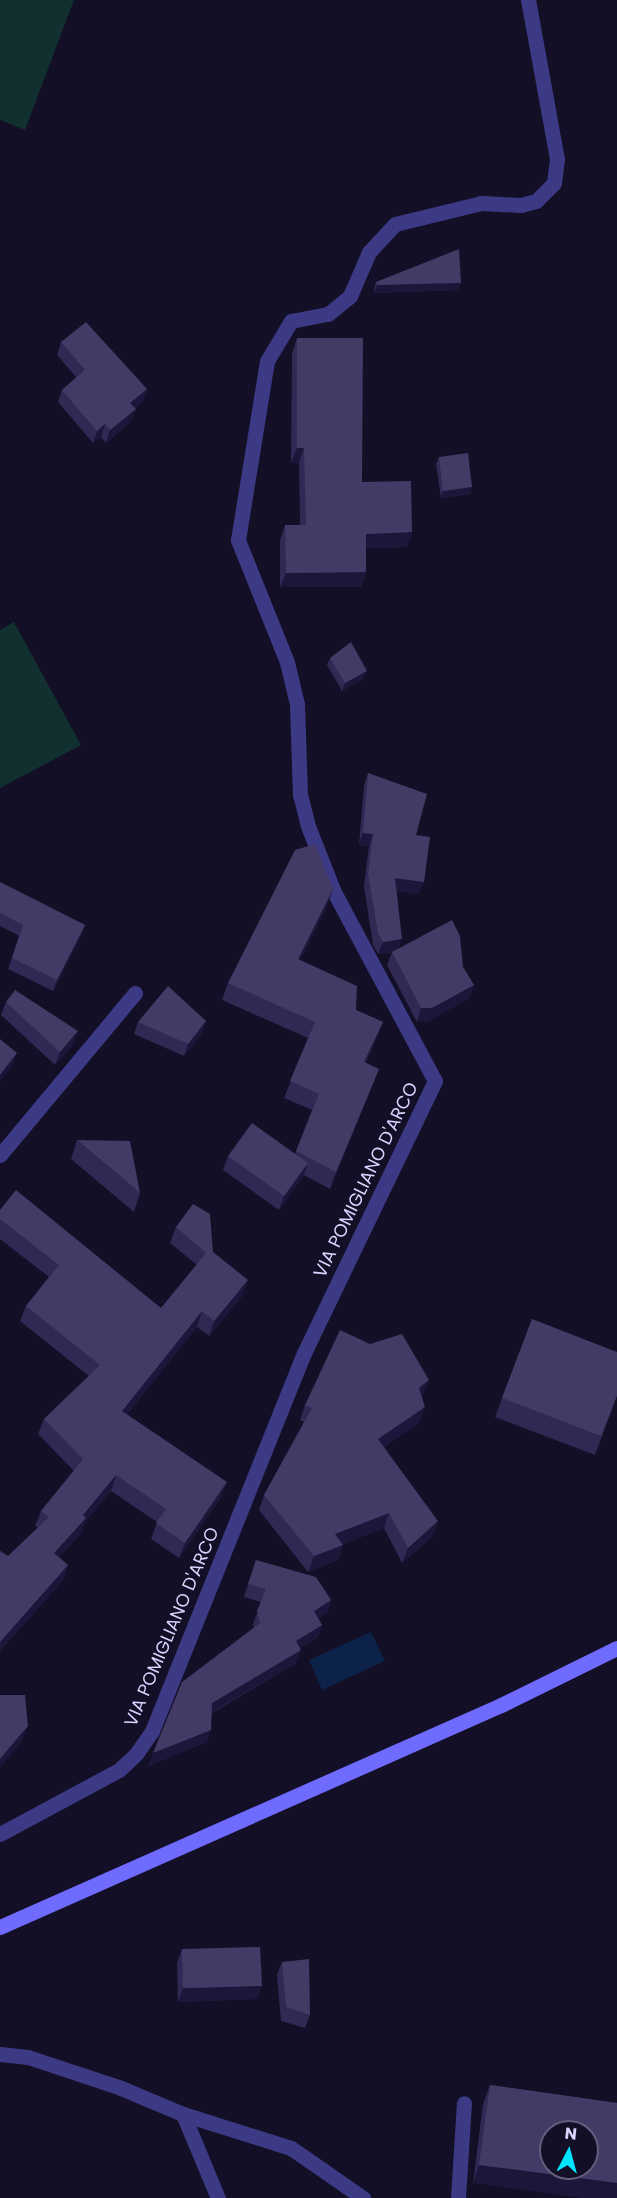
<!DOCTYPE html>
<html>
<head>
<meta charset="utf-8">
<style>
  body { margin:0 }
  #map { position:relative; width:617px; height:2198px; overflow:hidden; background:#130f26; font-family:Poppins,sans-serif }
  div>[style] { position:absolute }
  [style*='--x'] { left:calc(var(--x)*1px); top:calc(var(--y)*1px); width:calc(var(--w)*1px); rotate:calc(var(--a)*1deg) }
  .green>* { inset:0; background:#12302f }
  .water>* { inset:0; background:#0c2248 }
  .service>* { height:15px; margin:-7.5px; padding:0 7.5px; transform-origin:7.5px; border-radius:7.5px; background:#3d3a85 }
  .minor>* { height:15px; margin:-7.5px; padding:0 7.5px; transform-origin:7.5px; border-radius:7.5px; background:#3d3a85 }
  .secondary>* { height:15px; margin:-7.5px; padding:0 7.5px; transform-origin:7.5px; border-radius:7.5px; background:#6f6bff }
  .wall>* { inset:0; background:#312854 }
  .shaded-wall>* { inset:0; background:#1d163a }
  .building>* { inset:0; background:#433a66 }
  span { translate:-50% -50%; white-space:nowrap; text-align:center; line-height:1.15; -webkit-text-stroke:4.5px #130f26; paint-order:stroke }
  .street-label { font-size:18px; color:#d9d4ff }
  .north { position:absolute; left:539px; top:2120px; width:60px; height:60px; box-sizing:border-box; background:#130f26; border:2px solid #625e7d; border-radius:50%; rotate:6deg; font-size:16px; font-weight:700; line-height:24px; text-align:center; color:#d9d4ff }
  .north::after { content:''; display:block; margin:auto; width:21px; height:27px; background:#00e5ff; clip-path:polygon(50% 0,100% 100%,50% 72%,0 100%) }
</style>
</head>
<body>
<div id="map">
  <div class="green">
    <i style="clip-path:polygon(0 0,74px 0,25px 130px,0 120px)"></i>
    <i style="clip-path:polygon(14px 622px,81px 745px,0 788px,0 630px)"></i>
  </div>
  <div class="water">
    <i style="clip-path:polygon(371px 1632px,385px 1661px,322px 1690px,309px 1660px)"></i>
  </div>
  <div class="service">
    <i style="--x:267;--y:361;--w:47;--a:-59"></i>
    <i style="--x:291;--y:321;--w:38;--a:-11"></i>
    <i style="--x:328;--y:314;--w:28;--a:-39"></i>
    <i style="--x:350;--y:296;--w:48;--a:-66.6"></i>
    <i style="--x:369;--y:252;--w:38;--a:-47"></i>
    <i style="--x:395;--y:224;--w:89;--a:-13.7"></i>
    <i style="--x:481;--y:203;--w:40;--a:2.9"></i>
    <i style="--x:521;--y:205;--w:16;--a:-15"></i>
    <i style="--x:536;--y:201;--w:25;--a:-45"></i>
    <i style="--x:554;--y:183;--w:24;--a:-83"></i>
    <i style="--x:557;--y:159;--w:162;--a:-100.3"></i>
    <i style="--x:183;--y:2114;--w:113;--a:17.5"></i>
    <i style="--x:291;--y:2148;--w:88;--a:34.8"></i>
    <i style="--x:458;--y:2198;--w:95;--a:-86.4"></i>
  </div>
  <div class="minor">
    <i style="--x:0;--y:1155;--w:211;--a:-50.2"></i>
    <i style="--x:0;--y:1834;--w:135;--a:-28.3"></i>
    <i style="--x:119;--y:1770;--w:23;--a:-43"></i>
    <i style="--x:136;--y:1754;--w:28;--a:-55"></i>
    <i style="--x:152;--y:1731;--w:407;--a:-68.1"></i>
    <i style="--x:304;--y:1353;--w:302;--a:-64.3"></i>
    <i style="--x:435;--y:1081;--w:214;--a:-118.1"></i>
    <i style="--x:334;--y:892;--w:71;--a:-111.5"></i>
    <i style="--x:308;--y:826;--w:32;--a:-104"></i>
    <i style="--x:300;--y:795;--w:91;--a:-91.9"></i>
    <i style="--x:297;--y:704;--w:43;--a:-103.4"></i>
    <i style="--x:287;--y:662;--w:131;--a:-111.9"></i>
    <i style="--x:238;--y:540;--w:181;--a:-80.8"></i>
    <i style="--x:0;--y:2054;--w:28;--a:6"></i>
    <i style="--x:28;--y:2057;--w:98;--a:18.4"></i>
    <i style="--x:121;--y:2088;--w:67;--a:22.8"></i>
    <i style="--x:183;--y:2114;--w:91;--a:67.4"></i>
  </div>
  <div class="secondary">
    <i style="--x:0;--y:1927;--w:548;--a:-23.9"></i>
    <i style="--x:501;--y:1705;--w:129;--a:-26.2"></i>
  </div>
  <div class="wall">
    <i style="clip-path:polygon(376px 282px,458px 290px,374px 293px,374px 289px)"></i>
    <i style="clip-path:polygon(297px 338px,362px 482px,412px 532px,407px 547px,366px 548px,366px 572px,361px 587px,280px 587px,280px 540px,285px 525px,300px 525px,299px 463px,291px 463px,292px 353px)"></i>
    <i style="clip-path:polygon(61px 342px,147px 389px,143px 401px,135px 408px,136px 409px,131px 421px,106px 443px,101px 437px,93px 443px,58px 402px,62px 390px,76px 377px,57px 355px)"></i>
    <i style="clip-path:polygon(439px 457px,470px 494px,441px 498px,436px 464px)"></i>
    <i style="clip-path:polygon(330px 658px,364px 678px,342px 691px,327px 665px)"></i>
    <i style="clip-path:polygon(368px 773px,416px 835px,419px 894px,397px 891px,399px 948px,463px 967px,474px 985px,469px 998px,427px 1022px,417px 1022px,387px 965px,392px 952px,378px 954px,373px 945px,364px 886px,369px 846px,359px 845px,364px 785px)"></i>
    <i style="clip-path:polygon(0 882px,85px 925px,81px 936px,53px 991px,8px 969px,19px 936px,0 926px)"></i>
    <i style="clip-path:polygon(333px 889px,327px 906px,300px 960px,356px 1010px,383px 1022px,376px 1039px,366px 1063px,379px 1069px,330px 1189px,304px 1175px,279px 1210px,223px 1170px,228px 1156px,295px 1154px,312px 1110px,284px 1098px,308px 1038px,222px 1000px,228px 983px)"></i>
    <i style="clip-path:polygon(6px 1002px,73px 1045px,55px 1065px,1px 1015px)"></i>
    <i style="clip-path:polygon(206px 1021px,202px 1033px,184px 1056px,134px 1034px,138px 1022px)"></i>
    <i style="clip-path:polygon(77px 1140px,140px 1193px,134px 1212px,71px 1159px)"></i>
    <i style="clip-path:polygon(0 1210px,161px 1308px,197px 1265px,170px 1243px,176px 1227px,213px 1252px,243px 1295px,209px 1336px,197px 1327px,127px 1414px,221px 1497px,179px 1558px,151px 1539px,157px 1522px,111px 1491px,85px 1522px,81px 1533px,59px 1557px,68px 1565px,63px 1580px,0 1651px,0 1551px,8px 1556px,38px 1528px,35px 1526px,41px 1511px,74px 1471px,38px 1434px,44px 1419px,89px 1376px,20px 1321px,26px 1306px,49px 1277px,0 1239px)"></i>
    <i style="clip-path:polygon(532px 1319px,617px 1396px,595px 1455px,495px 1417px)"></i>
    <i style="clip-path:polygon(423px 1395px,422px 1396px,420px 1422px,384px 1447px,433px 1536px,402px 1563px,384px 1528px,343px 1544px,338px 1560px,308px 1572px,259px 1510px,264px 1495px,304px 1422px,300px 1420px,305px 1405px)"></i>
    <i style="clip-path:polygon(256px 1560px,331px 1600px,327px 1613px,318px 1618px,322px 1625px,318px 1637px,300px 1648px,296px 1663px,212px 1713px,207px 1742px,148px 1766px,254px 1628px,253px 1624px,261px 1602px,244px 1597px)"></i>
    <i style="clip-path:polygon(182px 1949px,257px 1999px,178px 2002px,177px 1963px)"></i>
    <i style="clip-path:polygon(282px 1962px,310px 2015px,305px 2028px,281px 2021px,277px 1975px)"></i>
    <i style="clip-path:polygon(490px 2085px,617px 2103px,473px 2183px,483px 2104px)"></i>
  </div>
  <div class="shaded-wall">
    <i style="clip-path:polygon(461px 283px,458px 290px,374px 293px,377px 285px)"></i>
    <i style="clip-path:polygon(147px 389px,143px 401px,126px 415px,130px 403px)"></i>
    <i style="clip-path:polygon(136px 409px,131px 421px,106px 443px,110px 430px)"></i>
    <i style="clip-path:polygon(105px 424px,101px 437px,93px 443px,97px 431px)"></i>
    <i style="clip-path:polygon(297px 448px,304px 448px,299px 463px,291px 463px)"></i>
    <i style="clip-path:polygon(472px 487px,470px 494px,441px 498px,443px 491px)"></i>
    <i style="clip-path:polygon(412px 532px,407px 547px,360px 548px,366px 534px)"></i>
    <i style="clip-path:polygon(366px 572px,361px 587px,280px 587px,286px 573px)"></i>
    <i style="clip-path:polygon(367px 671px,364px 678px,342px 691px,345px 683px)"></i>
    <i style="clip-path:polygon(363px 833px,373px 834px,369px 846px,359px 845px)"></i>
    <i style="clip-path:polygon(395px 878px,424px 882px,419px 894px,391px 890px)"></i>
    <i style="clip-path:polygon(333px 889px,327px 906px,292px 976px,298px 959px)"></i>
    <i style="clip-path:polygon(85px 925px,81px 936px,53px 991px,57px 980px)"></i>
    <i style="clip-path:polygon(402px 939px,398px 951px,378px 954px,383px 942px)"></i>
    <i style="clip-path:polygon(474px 985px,469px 998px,427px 1022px,417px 1022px,421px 1008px)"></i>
    <i style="clip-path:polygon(206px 1021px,202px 1033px,184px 1056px,188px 1044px)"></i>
    <i style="clip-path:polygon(383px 1022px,376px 1039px,358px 1079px,364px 1062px)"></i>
    <i style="clip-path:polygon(78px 1031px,73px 1045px,55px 1065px,60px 1052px)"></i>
    <i style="clip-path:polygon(17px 1053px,13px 1064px,0 1081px,0 1075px)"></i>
    <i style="clip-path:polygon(379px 1069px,372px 1085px,330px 1189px,336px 1172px)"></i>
    <i style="clip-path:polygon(308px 1163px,303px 1177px,279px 1210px,284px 1196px)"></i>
    <i style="clip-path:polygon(248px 1280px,243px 1295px,209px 1336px,214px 1321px)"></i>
    <i style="clip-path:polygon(202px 1311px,197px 1327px,117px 1426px,122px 1411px)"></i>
    <i style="clip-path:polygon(429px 1380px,423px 1395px,413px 1403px,419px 1388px)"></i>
    <i style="clip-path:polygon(425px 1407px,420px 1422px,373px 1454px,378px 1439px)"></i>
    <i style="clip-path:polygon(116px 1475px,111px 1491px,85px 1522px,81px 1533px,49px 1568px,54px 1553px,83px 1515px)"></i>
    <i style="clip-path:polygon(227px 1482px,221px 1497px,179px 1558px,185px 1543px)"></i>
    <i style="clip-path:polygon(389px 1513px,384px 1528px,330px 1549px,335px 1534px)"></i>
    <i style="clip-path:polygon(438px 1521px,433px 1536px,402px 1563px,408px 1548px)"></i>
    <i style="clip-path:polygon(343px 1545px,338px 1560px,308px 1572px,314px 1556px)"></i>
    <i style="clip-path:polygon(68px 1565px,63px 1580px,0 1651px,0 1642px)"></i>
    <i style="clip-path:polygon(331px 1600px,327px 1613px,309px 1624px,314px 1611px)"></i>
    <i style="clip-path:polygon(322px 1625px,318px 1637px,291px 1653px,296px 1641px)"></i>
    <i style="clip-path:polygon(301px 1650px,296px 1663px,207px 1715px,212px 1703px)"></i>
    <i style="clip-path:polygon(28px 1726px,22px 1741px,0 1768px,0 1759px)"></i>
    <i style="clip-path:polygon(211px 1730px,207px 1742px,148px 1766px,153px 1753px)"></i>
    <i style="clip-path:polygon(262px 1986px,257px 1999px,178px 2002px,183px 1988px)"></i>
    <i style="clip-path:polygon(479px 2165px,617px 2183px,617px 2198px,581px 2198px,473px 2183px)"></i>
  </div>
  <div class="building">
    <i style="clip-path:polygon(459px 249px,461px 283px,377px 285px,376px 282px)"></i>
    <i style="clip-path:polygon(86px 322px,147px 389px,130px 403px,136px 409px,110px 430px,105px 424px,97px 431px,62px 390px,85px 370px,61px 342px)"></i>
    <i style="clip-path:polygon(297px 338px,363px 338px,362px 482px,411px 481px,412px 532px,366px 534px,366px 572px,286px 573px,285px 525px,306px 525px,304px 448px,297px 448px)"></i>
    <i style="clip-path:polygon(468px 453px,472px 487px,443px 491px,439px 457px)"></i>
    <i style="clip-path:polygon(351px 642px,367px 671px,345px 683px,330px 658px)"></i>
    <i style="clip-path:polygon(368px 773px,427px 794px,416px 835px,430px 837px,424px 882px,395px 878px,402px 939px,383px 942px,378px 933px,368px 874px,373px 834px,363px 833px)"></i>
    <i style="clip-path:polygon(315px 844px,333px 889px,298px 959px,357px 986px,356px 1010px,383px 1022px,364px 1062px,379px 1069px,336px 1172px,296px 1151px,319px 1094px,290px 1081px,315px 1022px,228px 983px,295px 850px)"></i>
    <i style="clip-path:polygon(0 882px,85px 925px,57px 980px,12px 958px,23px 925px,0 913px)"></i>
    <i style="clip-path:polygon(452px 920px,460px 936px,463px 967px,474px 985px,432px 1008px,421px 1008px,392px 952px)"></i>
    <i style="clip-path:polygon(168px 986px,206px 1021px,188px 1044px,138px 1022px)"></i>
    <i style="clip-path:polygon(15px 990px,78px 1031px,60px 1052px,6px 1002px)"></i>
    <i style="clip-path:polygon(0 1039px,17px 1053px,0 1075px)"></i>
    <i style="clip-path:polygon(252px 1123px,308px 1163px,284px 1196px,228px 1156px)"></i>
    <i style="clip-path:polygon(77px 1140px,130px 1141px,140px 1193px)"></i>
    <i style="clip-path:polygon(16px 1190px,161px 1308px,206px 1253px,176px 1227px,193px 1204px,210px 1214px,213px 1252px,248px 1280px,214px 1321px,202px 1311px,122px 1411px,227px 1482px,185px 1543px,156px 1523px,166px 1509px,116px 1475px,83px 1515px,86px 1518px,54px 1553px,68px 1565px,0 1642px,0 1551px,8px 1556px,49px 1517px,41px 1511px,83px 1459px,44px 1419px,100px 1365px,26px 1306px,59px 1265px,0 1219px,0 1210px)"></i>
    <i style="clip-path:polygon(532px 1319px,617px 1352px,617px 1395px,601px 1436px,502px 1398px)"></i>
    <i style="clip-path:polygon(340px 1330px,370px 1344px,402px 1334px,429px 1380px,419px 1388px,425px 1407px,378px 1439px,438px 1521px,408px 1548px,389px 1513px,335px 1534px,343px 1545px,314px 1556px,264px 1495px,312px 1408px,305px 1405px)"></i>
    <i style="clip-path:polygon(256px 1560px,316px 1577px,331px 1600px,314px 1611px,322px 1625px,296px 1641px,301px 1650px,212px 1703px,211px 1730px,153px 1753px,182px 1682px,260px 1623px,257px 1611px,266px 1589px,248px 1584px)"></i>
    <i style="clip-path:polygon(0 1695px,25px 1695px,28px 1726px,0 1759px)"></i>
    <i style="clip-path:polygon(260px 1947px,262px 1986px,183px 1988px,182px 1949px)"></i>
    <i style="clip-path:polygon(309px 1959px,310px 2015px,286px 2007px,282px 1962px)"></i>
    <i style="clip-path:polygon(evenodd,490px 2085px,617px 2103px,617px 2183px,479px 2165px,490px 2085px,551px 2132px,587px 2132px,587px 2168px,551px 2168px,551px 2132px)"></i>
  </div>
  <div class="street-label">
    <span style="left:366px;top:1180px;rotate:-64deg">VIA POMIGLIANO D'ARCO</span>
    <span style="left:172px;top:1627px;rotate:-67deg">VIA POMIGLIANO D'ARCO</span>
  </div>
  <div class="north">N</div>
</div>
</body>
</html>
